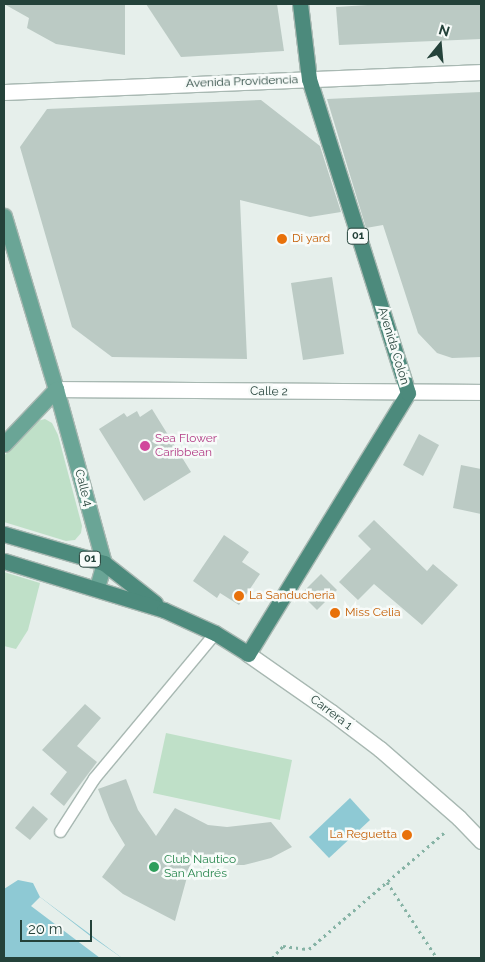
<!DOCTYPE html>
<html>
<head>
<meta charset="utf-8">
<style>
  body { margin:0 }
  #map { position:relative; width:485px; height:962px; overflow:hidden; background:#e6efeb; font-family:Raleway,sans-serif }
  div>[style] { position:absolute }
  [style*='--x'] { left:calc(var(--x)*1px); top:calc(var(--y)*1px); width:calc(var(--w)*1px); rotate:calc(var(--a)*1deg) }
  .green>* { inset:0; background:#bfe0c8 }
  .water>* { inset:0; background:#8ec9d4 }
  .pier>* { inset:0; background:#e6efeb }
  .building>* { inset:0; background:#bbcac4 }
  .path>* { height:3px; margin-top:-1.5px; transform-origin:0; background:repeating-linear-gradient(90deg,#86b3a5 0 2.5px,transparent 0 6.5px) }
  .roads { filter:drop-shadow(1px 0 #a8b8b2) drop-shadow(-1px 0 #a8b8b2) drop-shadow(0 1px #a8b8b2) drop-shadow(0 -1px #a8b8b2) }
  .service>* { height:11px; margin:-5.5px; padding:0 5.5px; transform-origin:5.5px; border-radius:5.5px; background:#fff }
  .pedestrian>* { height:15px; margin:-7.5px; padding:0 7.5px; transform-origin:7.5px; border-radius:7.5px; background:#fff }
  .tertiary>* { height:15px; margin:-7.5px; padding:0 7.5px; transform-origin:7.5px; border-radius:7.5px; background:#fff }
  .primary>* { height:15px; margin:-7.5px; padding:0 7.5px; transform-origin:7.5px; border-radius:7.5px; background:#6aa596 }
  .trunk>* { height:15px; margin:-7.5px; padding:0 7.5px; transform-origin:7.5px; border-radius:7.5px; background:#4c8a7c }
  .dots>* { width:14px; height:14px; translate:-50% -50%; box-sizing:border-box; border:2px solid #f7fbf9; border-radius:50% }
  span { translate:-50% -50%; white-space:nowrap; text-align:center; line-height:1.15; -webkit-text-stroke:5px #f7fbf9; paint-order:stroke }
  .shield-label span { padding:1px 4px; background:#f7fbf9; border:1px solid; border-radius:4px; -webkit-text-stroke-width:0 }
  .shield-label { font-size:11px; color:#24423a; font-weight:700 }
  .street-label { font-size:12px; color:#24423a }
  .food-label { font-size:12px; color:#c56008 }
  .left { translate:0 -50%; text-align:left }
  .right { translate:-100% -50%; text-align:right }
  .hotel-label { font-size:12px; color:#b23c85 }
  .leisure-label { font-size:12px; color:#27864d }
  .frame { position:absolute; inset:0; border:5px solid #24423a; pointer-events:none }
  .north { position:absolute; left:415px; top:20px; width:50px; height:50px; -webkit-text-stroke:4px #f7fbf9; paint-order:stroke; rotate:17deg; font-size:14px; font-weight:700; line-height:20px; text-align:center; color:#24423a }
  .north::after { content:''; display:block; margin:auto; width:18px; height:22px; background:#24423a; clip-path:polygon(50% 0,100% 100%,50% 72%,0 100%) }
  .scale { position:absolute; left:20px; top:920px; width:72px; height:22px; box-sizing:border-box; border:2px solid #24423a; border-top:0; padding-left:6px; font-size:15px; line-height:18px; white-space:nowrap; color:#24423a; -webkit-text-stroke:4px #f7fbf9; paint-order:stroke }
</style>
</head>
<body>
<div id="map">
  <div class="green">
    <i style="clip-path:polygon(45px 419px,52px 423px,58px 435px,82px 526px,81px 533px,75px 540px,66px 541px,4px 522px,4px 456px,30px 426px,37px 421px)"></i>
    <i style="clip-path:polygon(4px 572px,40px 583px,28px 630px,16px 649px,4px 646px)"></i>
    <i style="clip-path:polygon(166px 733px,292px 760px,280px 820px,153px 793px)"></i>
  </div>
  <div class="water">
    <i style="clip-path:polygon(350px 798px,370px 820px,329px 858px,309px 837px)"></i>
    <i style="clip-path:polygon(18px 880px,33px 883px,40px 897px,122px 958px,4px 958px,4px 889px)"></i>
  </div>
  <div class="pier">
    <i style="clip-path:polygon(40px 897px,89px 935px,122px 958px,100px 958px,31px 906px)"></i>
  </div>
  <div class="building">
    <i style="clip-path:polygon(4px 4px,125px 4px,125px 55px,56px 44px,27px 28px,29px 18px)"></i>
    <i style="clip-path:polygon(146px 4px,277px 4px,284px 51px,181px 57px)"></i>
    <i style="clip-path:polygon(383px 4px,481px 4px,481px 39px,339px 45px,336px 7px)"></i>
    <i style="clip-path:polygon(481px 92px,481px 357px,452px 358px,437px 353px,418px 333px,383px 225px,366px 228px,327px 99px)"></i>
    <i style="clip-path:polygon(261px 100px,320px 146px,341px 212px,310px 217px,240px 200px,247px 359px,112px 357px,72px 327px,20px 147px,47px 109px)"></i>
    <i style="clip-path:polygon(332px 277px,344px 354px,303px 360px,291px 283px)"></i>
    <i style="clip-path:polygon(152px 409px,191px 472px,144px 501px,99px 429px,124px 413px,127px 417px,137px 411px,140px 417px)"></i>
    <i style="clip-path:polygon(419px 434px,439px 445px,423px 476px,403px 465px)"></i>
    <i style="clip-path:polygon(461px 465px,481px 469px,481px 514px,453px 508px)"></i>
    <i style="clip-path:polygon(374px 520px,427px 571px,433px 564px,458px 585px,422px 625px,374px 584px,358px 600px,339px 582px,371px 549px,358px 536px)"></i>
    <i style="clip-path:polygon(224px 535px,249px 552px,242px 562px,260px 574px,239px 605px,220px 593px,217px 598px,193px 581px)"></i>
    <i style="clip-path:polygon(321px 574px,337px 590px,317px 610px,301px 594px)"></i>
    <i style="clip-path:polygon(85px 704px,101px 718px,77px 746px,97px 762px,64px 806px,50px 794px,67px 772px,42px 750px)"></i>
    <i style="clip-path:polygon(126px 779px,138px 810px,156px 836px,175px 808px,208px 825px,227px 827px,271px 822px,292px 847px,271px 858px,244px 865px,223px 865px,192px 859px,175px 921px,123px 894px,102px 877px,125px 845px,110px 820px,98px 789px)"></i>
    <i style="clip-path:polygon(33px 806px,48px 819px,30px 840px,15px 828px)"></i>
  </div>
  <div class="path">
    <i style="--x:387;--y:882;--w:91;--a:56.7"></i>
    <i style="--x:272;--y:958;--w:16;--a:-47"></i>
    <i style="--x:283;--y:946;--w:26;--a:7"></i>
    <i style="--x:309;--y:949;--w:181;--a:-40.7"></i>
  </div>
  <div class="roads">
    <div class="service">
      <i style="--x:60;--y:831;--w:63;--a:-57.3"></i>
      <i style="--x:94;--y:778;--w:189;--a:-50.2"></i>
    </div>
    <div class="pedestrian">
      <i style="--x:4;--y:92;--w:477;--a:-2.4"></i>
    </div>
    <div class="tertiary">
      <i style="--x:56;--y:389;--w:425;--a:0.4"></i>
      <i style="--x:248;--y:654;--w:101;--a:34.9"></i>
      <i style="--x:331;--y:712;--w:61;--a:37.1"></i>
      <i style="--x:380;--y:749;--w:105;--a:41.1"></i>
      <i style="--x:459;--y:818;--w:32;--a:46"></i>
    </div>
    <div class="primary">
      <i style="--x:4;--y:216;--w:181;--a:73.3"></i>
      <i style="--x:56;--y:389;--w:180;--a:74.6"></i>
      <i style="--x:104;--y:563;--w:26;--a:106"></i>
      <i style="--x:4;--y:444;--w:76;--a:-46.6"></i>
    </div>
    <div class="trunk">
      <i style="--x:4;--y:534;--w:104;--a:16.2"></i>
      <i style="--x:104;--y:563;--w:65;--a:38.1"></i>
      <i style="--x:4;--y:561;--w:167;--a:17"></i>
      <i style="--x:164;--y:610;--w:56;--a:24.3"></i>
      <i style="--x:215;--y:633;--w:39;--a:32"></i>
      <i style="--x:248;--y:654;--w:306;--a:-58.5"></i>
      <i style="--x:408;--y:393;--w:329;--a:-107.5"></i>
      <i style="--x:309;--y:79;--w:76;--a:-96.8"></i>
    </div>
  </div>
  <div class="dots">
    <i style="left:282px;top:239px;background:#e8710a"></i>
    <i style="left:145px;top:446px;background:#d1479c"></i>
    <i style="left:239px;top:596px;background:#e8710a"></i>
    <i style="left:335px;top:613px;background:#e8710a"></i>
    <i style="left:407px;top:835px;background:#e8710a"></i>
    <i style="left:154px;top:867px;background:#2e9e5b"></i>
  </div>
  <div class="shield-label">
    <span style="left:358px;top:236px">01</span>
    <span style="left:90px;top:559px">01</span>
  </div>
  <div class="street-label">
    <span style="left:242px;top:82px;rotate:-2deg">Avenida Providencia</span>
    <span style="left:393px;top:346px;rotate:73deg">Avenida Colón</span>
    <span style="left:269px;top:392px;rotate:1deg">Calle 2</span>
    <span style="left:83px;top:488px;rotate:75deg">Calle 4</span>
    <span style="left:331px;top:713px;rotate:37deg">Carrera 1</span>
  </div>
  <div class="food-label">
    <span class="left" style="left:292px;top:239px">Di yard</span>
    <span class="left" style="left:249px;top:596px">La Sanducheria</span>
    <span class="left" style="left:345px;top:613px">Miss Celia</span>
    <span class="right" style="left:397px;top:835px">La Reguetta</span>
  </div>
  <div class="hotel-label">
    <span class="left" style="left:155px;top:446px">Sea Flower<br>Caribbean</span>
  </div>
  <div class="leisure-label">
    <span class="left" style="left:164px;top:867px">Club Nautico<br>San Andrés</span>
  </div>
  <div class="frame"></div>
  <div class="north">N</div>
  <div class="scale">20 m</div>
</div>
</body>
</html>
